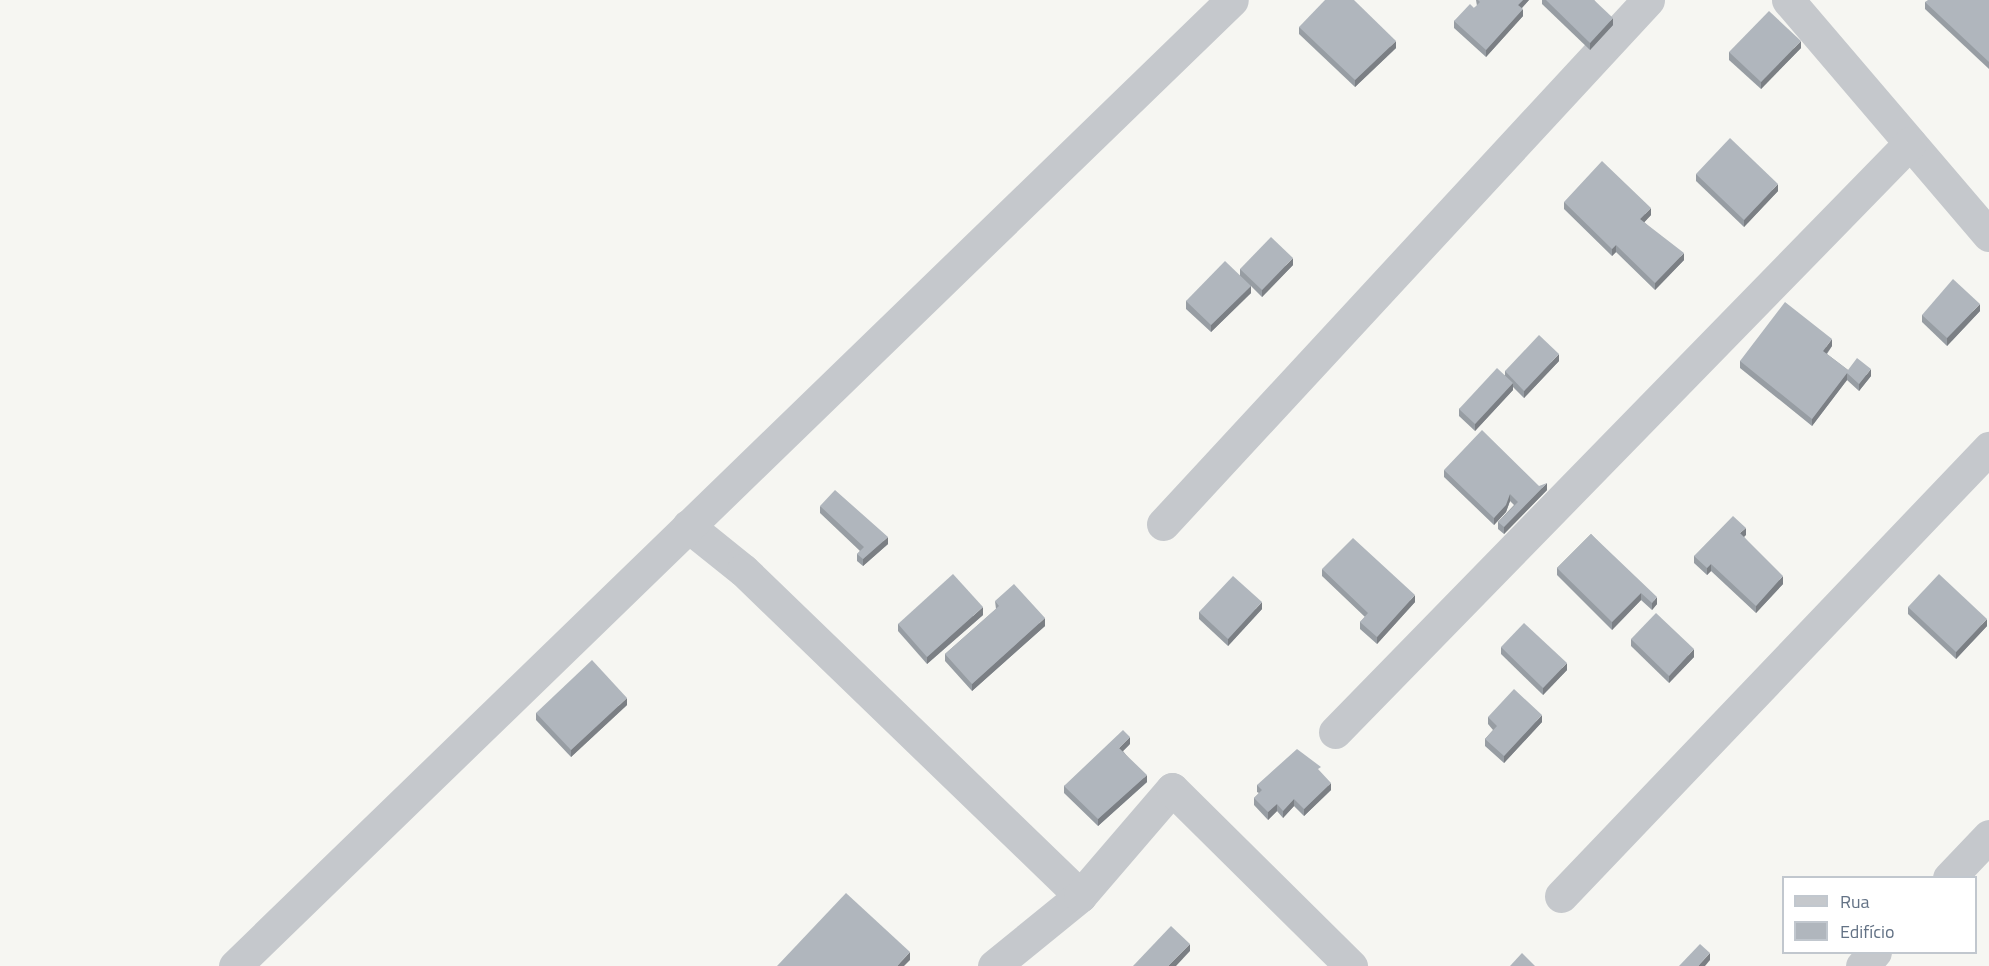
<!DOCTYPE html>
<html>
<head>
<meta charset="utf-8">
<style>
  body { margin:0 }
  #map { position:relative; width:1989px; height:966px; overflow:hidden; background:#f6f6f2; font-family:"Titillium Web",sans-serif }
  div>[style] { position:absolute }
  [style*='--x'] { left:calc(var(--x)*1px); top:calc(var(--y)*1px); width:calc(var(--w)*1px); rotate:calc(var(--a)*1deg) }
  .minor>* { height:33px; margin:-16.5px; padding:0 16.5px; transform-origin:16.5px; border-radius:16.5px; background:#c5c8cc }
  .tertiary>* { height:33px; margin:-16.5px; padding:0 16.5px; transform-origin:16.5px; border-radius:16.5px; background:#c5c8cc }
  .wall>* { inset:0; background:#979da3 }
  .shaded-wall>* { inset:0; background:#7b7f84 }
  .building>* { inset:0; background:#b0b6bd }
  span { translate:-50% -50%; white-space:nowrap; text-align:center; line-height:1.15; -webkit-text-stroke:6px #fff; paint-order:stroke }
  .legend { position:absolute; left:1782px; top:876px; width:195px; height:78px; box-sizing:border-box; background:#fff; border:2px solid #c1c7ce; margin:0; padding:8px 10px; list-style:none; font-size:18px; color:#637285 }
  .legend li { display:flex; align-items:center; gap:12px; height:30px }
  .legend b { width:30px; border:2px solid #c1c7ce }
</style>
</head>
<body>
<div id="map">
  <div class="minor">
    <i style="--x:1788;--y:0;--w:309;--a:49.5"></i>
    <i style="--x:1163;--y:524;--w:714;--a:-47.21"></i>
    <i style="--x:688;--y:526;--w:70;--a:38.7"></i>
    <i style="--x:743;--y:570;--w:469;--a:44"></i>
    <i style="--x:1335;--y:732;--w:823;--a:-45.69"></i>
    <i style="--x:1949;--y:878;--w:58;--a:-46.4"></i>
    <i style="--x:1561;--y:896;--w:620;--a:-46.31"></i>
    <i style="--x:994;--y:966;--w:111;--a:-39.1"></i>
    <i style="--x:1080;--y:896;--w:141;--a:-49.3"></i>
    <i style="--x:1172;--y:789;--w:252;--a:44.7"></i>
    <i style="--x:1862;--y:966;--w:19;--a:-47"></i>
  </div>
  <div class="tertiary">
    <i style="--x:235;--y:966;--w:1388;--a:-44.1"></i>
  </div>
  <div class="wall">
    <i style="clip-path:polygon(1476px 0,1529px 0,1522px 8px,1523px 16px,1486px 57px,1454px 28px,1454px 21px,1474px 8px,1477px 6px)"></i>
    <i style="clip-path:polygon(1542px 0,1594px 0,1613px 25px,1590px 50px,1542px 4px)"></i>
    <i style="clip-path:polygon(1989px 0,1989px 69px,1925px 9px,1925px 2px)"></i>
    <i style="clip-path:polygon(1299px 27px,1396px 48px,1355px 87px,1299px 34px)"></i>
    <i style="clip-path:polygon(1801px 48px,1761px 89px,1729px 60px,1729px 52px)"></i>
    <i style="clip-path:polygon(1696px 174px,1778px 191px,1744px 227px,1696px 181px)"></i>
    <i style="clip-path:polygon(1564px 202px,1651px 215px,1644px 222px,1684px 260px,1655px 290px,1616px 252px,1612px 256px,1564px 209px)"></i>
    <i style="clip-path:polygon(1293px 265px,1262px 297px,1251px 286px,1251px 293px,1211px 332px,1186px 309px,1186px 301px,1240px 276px,1240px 269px)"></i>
    <i style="clip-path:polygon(1980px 311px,1947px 346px,1922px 322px,1922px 315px)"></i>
    <i style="clip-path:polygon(1832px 346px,1827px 354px,1848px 370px,1871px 376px,1859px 391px,1847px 380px,1812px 426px,1740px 368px,1740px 361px)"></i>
    <i style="clip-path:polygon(1559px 361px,1524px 398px,1513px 387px,1513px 390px,1475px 431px,1459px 416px,1459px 409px,1505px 375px,1505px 371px)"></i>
    <i style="clip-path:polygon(1444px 470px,1539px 486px,1547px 490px,1504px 534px,1498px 529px,1498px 522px,1514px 505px,1510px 501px,1506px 512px,1494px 525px,1444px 477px)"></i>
    <i style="clip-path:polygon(820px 506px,888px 544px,863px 566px,857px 561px,857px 554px,860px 551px,820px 513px)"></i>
    <i style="clip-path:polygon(1591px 534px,1657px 604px,1652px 610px,1641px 600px,1612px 630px,1557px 575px,1557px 568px)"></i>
    <i style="clip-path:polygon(1746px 535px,1744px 537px,1783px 584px,1756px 613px,1711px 571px,1707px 575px,1694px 563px,1694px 556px)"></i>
    <i style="clip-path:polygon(1322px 569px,1415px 602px,1377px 644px,1360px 629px,1360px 622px,1365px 617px,1322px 576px)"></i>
    <i style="clip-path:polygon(995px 601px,1045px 626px,972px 691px,945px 661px,945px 654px,996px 609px)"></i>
    <i style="clip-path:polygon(1908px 607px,1987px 626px,1956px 659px,1908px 614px)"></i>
    <i style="clip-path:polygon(1262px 609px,1228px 646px,1199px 619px,1199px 612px)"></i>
    <i style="clip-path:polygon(983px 615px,927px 664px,898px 631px,898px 624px)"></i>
    <i style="clip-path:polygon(1631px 639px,1694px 657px,1669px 683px,1631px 646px)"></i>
    <i style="clip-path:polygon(1501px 647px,1567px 670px,1543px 695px,1501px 654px)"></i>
    <i style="clip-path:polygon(627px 705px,571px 757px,536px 720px,536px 713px)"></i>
    <i style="clip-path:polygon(1488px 717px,1542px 722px,1504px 763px,1485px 746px,1485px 739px,1493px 730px,1488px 724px)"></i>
    <i style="clip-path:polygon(1130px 744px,1123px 751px,1147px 782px,1098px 826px,1064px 793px,1064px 786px)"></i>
    <i style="clip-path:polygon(1321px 773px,1331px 790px,1304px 816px,1294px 806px,1283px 818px,1277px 811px,1268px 820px,1254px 805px,1254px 798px,1259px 793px,1257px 792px,1257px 785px)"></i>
  </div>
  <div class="shaded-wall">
    <i style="clip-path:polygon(1523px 0,1529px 0,1518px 12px,1518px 5px)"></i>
    <i style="clip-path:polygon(1523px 9px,1523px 16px,1486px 57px,1486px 50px)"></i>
    <i style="clip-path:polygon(1613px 18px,1613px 25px,1590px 50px,1590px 43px)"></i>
    <i style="clip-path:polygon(1396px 41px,1396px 48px,1355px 87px,1355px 80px)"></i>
    <i style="clip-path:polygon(1801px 41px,1801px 48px,1761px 89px,1761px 82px)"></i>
    <i style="clip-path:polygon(1778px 184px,1778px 191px,1744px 227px,1744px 220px)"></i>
    <i style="clip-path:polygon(1651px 208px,1651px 215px,1640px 227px,1640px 219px)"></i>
    <i style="clip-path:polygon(1616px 245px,1616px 252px,1612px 256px,1612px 249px)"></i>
    <i style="clip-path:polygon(1684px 253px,1684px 260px,1655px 290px,1655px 283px)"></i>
    <i style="clip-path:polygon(1293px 258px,1293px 265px,1262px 297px,1262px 290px)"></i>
    <i style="clip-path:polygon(1251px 286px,1251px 293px,1211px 332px,1211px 325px)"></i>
    <i style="clip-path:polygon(1980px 304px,1980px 311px,1947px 346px,1947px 338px)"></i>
    <i style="clip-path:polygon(1832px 339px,1832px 346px,1823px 358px,1823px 351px)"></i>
    <i style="clip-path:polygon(1559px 354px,1559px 361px,1524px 398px,1524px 391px)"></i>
    <i style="clip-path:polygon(1871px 369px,1871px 376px,1859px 391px,1859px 384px)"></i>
    <i style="clip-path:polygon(1847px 373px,1847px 380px,1812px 426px,1812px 419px)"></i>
    <i style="clip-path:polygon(1513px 383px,1513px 390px,1475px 431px,1475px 424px)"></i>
    <i style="clip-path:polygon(1547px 483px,1547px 490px,1504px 534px,1504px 527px)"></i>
    <i style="clip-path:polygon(1510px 494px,1510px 501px,1506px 512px,1494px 525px,1494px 518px)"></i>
    <i style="clip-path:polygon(1746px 528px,1746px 535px,1740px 540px,1740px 533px)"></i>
    <i style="clip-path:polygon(888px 537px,888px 544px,863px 566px,863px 559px)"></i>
    <i style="clip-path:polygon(1711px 564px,1711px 571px,1707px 575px,1707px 568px)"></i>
    <i style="clip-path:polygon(1783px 576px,1783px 584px,1756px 613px,1756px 606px)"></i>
    <i style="clip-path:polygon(1641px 593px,1641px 600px,1612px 630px,1612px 622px)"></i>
    <i style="clip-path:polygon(1415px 595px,1415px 602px,1377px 644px,1377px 637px)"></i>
    <i style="clip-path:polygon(1657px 597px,1657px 604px,1652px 610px,1652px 603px)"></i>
    <i style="clip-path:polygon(1262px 602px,1262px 609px,1228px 646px,1228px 639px)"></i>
    <i style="clip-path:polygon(983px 607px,983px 615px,927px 664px,927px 657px)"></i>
    <i style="clip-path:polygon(1045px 618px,1045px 626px,972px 691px,972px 684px)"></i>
    <i style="clip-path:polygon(1987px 619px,1987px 626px,1956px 659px,1956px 652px)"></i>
    <i style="clip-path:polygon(1694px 649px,1694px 657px,1669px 683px,1669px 676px)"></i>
    <i style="clip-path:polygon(1567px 663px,1567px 670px,1543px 695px,1543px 688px)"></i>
    <i style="clip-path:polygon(627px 698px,627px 705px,571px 757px,571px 750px)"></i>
    <i style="clip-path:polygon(1542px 715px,1542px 722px,1504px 763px,1504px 756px)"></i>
    <i style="clip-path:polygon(1130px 737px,1130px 744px,1119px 755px,1119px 748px)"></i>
    <i style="clip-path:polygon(1147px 775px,1147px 782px,1098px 826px,1098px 819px)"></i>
    <i style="clip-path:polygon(1331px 783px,1331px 790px,1304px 816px,1304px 809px)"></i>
    <i style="clip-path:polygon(1294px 799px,1294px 806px,1283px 818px,1283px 811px)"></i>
    <i style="clip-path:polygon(1277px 804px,1277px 811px,1268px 820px,1268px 812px)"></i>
    <i style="clip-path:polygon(1190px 944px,1190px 951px,1176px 966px,1168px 966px)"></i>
    <i style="clip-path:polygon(910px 952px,910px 960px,904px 966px,897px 966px)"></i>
    <i style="clip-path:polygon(1710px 953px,1710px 960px,1705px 966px,1698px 966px)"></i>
  </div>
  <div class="building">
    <i style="clip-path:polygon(1325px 0,1354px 0,1396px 41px,1355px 80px,1299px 27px)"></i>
    <i style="clip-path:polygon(1478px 0,1523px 0,1518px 5px,1523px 9px,1486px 50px,1454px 21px,1470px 4px,1474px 8px,1480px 2px)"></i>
    <i style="clip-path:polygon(1546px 0,1594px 0,1613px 18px,1590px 43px)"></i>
    <i style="clip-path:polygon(1928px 0,1989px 0,1989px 62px,1925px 2px)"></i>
    <i style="clip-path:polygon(1769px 11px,1801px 41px,1761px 82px,1729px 52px)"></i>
    <i style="clip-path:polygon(1730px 138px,1778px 184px,1744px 220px,1696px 174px)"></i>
    <i style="clip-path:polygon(1602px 161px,1651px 208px,1640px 219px,1684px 253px,1655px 283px,1616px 245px,1612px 249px,1564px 202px)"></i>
    <i style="clip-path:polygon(1271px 237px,1293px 258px,1262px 290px,1240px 269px)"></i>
    <i style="clip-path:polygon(1225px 261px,1251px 286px,1211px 325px,1186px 301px)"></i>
    <i style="clip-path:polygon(1953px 279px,1980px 304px,1947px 338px,1922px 315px)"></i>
    <i style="clip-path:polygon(1785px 302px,1832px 339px,1823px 351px,1848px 370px,1857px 358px,1871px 369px,1859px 384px,1847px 373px,1812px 419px,1740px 361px)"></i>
    <i style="clip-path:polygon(1539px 335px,1559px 354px,1524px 391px,1505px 371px)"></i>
    <i style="clip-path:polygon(1497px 368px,1513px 383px,1475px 424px,1459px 409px)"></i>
    <i style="clip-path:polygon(1482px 430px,1539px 486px,1547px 483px,1504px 527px,1498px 522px,1518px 502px,1510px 494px,1506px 505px,1494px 518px,1444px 470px)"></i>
    <i style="clip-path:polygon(835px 490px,888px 537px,863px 559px,857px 554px,864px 547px,820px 506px)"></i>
    <i style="clip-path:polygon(1733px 516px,1746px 528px,1740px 533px,1783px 576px,1756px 606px,1711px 564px,1707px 568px,1694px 556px)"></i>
    <i style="clip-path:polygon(1591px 534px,1657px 597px,1652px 603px,1641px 593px,1612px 622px,1557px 568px)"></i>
    <i style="clip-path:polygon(1353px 538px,1415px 595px,1377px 637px,1360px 622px,1368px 613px,1322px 569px)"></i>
    <i style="clip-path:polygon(953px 574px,983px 607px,927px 657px,898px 624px)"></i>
    <i style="clip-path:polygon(1939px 574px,1987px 619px,1956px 652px,1908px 607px)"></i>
    <i style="clip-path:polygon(1233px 576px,1262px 602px,1228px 639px,1199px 612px)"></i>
    <i style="clip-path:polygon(1014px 584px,1045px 618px,972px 684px,945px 654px,999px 606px,995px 601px)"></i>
    <i style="clip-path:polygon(1656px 613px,1694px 649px,1669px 676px,1631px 639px)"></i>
    <i style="clip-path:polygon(1524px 623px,1567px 663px,1543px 688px,1501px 647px)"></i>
    <i style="clip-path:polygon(592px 660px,627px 698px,571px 750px,536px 713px)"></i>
    <i style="clip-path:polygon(1514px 689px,1542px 715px,1504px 756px,1485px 739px,1497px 726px,1488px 717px)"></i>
    <i style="clip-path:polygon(1123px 730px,1130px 737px,1119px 748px,1147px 775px,1098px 819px,1064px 786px)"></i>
    <i style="clip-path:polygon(1297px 749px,1321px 767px,1318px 769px,1331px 783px,1304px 809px,1294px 799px,1283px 811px,1277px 804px,1268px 812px,1254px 798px,1262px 790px,1257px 785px)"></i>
    <i style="clip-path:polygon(846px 893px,910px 952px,897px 966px,777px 966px)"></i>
    <i style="clip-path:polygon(1171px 926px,1190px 944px,1168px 966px,1133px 966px)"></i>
    <i style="clip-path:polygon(1700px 944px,1710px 953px,1698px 966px,1679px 966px)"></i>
    <i style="clip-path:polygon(1522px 953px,1535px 966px,1510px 966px)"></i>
  </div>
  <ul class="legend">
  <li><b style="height:8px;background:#c5c8cc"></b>Rua</li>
  <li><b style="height:16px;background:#b0b6bd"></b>Edifício</li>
  </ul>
</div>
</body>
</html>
